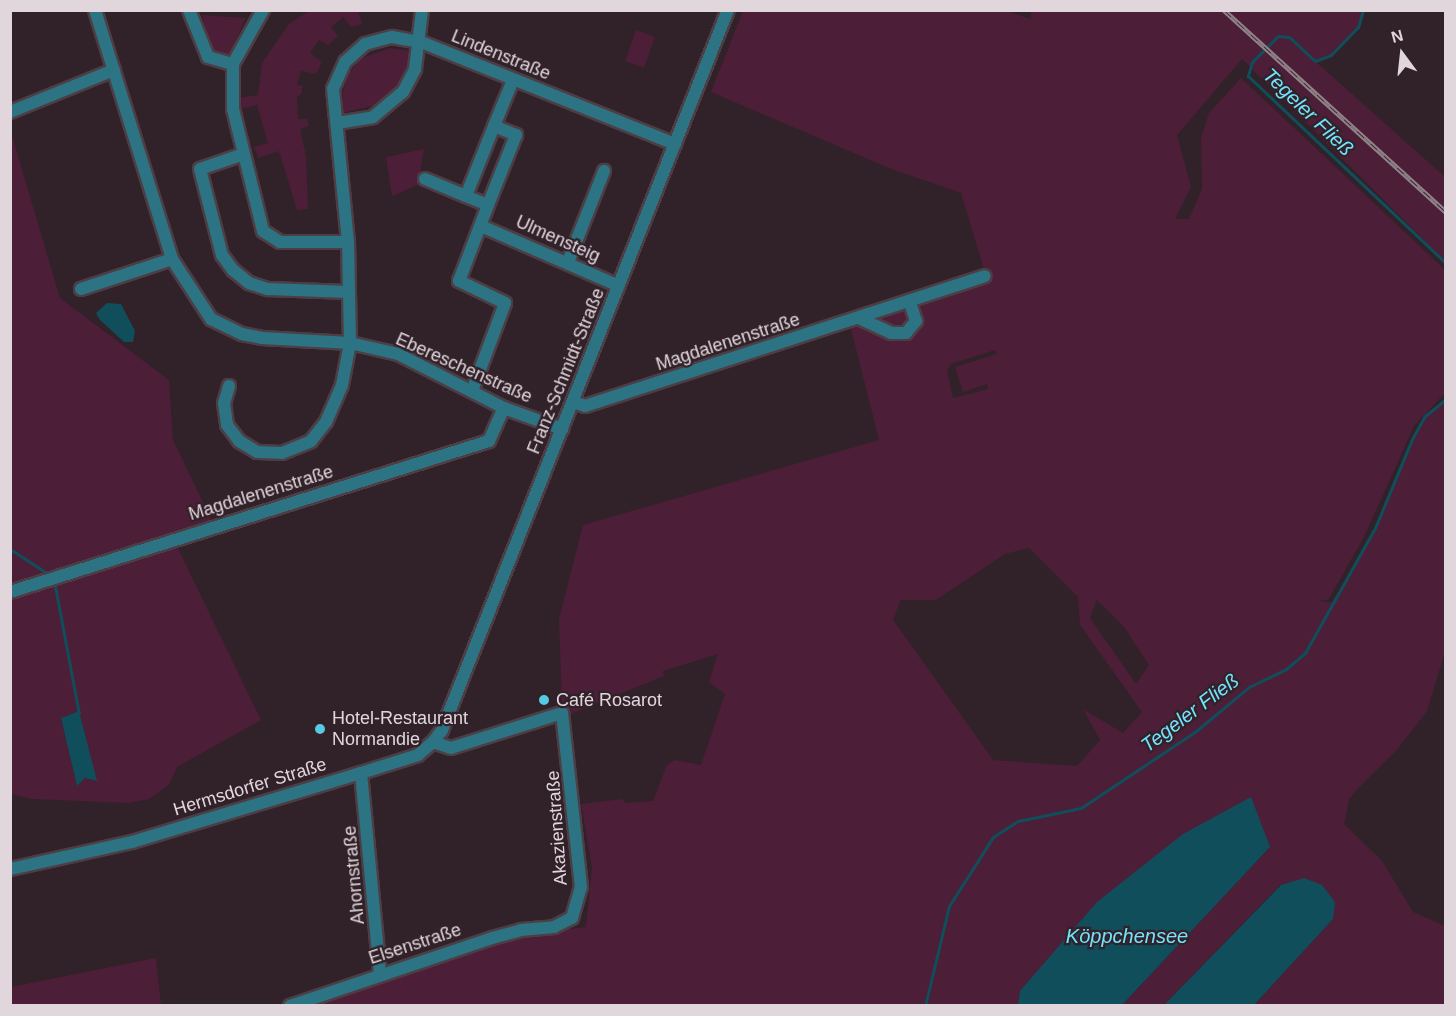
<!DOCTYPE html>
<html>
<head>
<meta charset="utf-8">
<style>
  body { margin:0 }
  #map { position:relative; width:1456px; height:1016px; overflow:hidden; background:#312129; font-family:Arial,sans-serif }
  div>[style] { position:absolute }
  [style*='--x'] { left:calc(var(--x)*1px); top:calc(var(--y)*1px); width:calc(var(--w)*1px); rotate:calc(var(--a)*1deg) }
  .green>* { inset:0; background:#4d1e37 }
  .water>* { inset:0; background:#104e5b }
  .stream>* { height:3px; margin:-1.5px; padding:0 1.5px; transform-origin:1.5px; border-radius:1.5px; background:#104e5b }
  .roads { filter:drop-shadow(2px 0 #4d3e45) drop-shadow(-2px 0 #4d3e45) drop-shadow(0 2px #4d3e45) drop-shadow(0 -2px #4d3e45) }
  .street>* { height:12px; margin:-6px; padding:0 6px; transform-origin:6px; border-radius:6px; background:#2c7484 }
  .rail>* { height:5px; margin-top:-2.5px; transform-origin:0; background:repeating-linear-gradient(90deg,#312129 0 9px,#908389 0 18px); box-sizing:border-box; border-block:2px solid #908389 }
  .dots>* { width:16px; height:16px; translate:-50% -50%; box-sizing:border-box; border:3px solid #312129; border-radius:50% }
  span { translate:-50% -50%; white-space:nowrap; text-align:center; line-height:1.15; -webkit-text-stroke:4.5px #312129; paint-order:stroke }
  .street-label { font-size:18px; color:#e1d6db }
  .poi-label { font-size:18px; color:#e1d6db }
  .left { translate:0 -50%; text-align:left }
  .water-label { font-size:20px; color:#73e3fd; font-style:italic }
  .frame { position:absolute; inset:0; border:12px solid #e1d6db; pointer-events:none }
  .north { position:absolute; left:1372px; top:24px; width:60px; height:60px; -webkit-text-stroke:4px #312129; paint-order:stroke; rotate:345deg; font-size:16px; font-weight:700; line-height:24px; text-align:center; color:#e1d6db }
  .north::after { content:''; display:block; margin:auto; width:21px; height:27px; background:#e1d6db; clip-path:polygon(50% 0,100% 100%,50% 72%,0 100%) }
</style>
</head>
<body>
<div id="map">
  <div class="green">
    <i style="clip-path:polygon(evenodd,1004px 10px,1030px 19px,1032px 10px,1363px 11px,1358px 27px,1331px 55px,1315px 61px,1445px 177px,1445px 261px,1242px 59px,1177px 135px,1191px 187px,1175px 219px,1189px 219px,1202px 189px,1201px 138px,1209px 113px,1241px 78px,1445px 270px,1445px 393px,1414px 426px,1364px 537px,1328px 600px,1317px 600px,1333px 603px,1375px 528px,1412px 439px,1425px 416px,1445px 399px,1445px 652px,1427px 711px,1396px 751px,1357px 789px,1349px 800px,1344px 824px,1382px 861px,1413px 912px,1445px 926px,1445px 1005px,1254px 1005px,1333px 919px,1280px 885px,1164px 1005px,1122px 1005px,1270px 847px,1020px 991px,1018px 1005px,285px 1006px,492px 938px,586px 927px,592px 867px,581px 804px,622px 799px,626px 803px,653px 801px,667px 765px,675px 760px,701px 765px,725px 694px,709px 682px,718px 654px,663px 671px,664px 676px,568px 715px,562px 707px,559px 619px,583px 525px,879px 440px,850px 325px,857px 322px,877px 332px,918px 327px,924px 321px,920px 303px,987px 279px,961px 193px,889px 168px,711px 92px,743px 11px,1004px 10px,995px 350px,997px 354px,955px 367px,963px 392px,987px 384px,988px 389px,953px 398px,947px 370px,951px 364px,995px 350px,1004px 10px,1029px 548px,1078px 597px,1080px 625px,1142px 712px,1123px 733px,1083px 709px,1100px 740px,1077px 766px,993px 760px,893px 620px,901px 600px,936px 600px,1005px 554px,1029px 548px,1004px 10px,1097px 600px,1124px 627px,1149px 665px,1136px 684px,1090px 618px,1097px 600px)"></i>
    <i style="clip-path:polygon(309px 11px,358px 11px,362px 24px,351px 27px,343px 17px,331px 27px,338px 36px,328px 45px,319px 40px,310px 53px,322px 62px,316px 74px,301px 71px,297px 85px,303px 86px,301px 95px,297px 96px,298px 119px,307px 119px,309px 126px,300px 129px,306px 156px,308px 209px,297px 210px,279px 151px,258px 158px,254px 147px,268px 143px,257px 105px,241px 109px,239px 98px,258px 95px,262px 63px,289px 24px)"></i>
    <i style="clip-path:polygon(202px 15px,246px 18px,229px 55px,213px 53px)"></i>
    <i style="clip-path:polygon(636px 30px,655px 37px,644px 68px,625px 61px)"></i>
    <i style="clip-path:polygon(390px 48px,412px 51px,410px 69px,399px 88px,384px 103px,343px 113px,343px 91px,349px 73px,362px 58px)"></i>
    <i style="clip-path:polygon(evenodd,10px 129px,60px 298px,169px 380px,173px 440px,215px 527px,174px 540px,261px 720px,177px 767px,169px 785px,149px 799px,129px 803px,32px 799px,11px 794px,10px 129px,79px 711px,96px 781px,85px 778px,77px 786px,61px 718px,79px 711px)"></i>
    <i style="clip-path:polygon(424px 149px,418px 185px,392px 196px,386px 157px)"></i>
    <i style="clip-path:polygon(900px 310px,908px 310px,911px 327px,895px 331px,870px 319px)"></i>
    <i style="clip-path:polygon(156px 958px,161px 1005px,11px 1005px,11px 987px)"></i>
  </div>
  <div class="water">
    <i style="clip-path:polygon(107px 303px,121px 304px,135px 331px,133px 342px,124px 342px,100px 320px,96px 313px)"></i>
    <i style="clip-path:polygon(79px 711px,97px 781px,85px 778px,77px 786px,61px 718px)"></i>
    <i style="clip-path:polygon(1251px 797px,1270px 847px,1122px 1005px,1018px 1005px,1020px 991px,1097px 902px,1183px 834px)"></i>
    <i style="clip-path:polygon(1304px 878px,1322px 885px,1335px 902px,1333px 919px,1254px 1005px,1164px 1005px,1281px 885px)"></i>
  </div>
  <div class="stream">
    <i style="--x:1363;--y:10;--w:18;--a:106"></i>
    <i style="--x:1358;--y:27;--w:39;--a:134"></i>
    <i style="--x:1331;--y:55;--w:17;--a:159"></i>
    <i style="--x:1315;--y:61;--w:35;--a:-137"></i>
    <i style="--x:1289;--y:37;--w:11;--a:-175"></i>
    <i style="--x:1278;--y:36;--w:37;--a:135"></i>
    <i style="--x:1252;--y:62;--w:15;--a:106"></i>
    <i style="--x:1248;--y:76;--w:272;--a:43.4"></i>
    <i style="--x:10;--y:549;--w:48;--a:33"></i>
    <i style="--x:55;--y:586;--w:130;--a:79.4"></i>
    <i style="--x:925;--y:1006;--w:103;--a:-76.5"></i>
    <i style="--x:949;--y:906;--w:82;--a:-57.5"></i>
    <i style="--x:993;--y:837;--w:30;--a:-33"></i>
    <i style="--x:1018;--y:821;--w:64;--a:-11.7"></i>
    <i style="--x:1081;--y:808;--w:138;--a:-33.8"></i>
    <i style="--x:1196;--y:731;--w:69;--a:-39.7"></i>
    <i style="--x:1249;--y:687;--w:41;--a:-25.9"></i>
    <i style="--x:1286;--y:669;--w:25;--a:-40"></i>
    <i style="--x:1305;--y:653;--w:143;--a:-60.8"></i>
    <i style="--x:1375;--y:528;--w:96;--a:-67.4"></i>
    <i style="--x:1412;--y:439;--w:26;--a:-61"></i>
    <i style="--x:1425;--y:416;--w:27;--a:-39"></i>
  </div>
  <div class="roads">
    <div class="street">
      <i style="--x:95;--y:10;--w:261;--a:72.8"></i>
      <i style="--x:172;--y:259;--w:72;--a:57"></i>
      <i style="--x:211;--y:319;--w:34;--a:26"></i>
      <i style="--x:242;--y:334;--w:20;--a:11"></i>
      <i style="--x:262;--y:338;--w:88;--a:3.3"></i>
      <i style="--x:350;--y:343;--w:49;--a:12.9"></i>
      <i style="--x:398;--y:354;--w:119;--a:27"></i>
      <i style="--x:504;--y:408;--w:62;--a:19.9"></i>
      <i style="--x:189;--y:10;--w:51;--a:68"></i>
      <i style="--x:208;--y:57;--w:26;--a:16"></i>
      <i style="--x:263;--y:10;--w:62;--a:119.1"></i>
      <i style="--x:233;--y:64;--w:45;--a:90"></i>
      <i style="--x:233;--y:109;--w:126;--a:76.2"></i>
      <i style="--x:263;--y:231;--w:20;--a:33"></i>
      <i style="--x:280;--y:242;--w:68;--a:0"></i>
      <i style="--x:10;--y:112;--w:112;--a:-22"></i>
      <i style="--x:337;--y:123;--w:36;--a:-9"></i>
      <i style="--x:373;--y:117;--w:39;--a:-40"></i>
      <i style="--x:403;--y:92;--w:26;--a:-62"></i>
      <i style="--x:415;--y:69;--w:59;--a:-83.2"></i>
      <i style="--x:494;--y:126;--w:24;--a:22"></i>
      <i style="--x:516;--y:135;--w:75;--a:111.8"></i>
      <i style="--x:488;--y:205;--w:24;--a:-158"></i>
      <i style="--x:466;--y:196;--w:75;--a:-68.2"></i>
      <i style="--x:494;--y:126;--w:50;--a:-67.6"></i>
      <i style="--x:241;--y:155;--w:43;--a:161.1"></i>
      <i style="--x:200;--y:169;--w:89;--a:75.7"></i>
      <i style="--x:222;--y:255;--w:19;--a:54"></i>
      <i style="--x:233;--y:270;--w:21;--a:39"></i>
      <i style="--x:249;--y:283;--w:20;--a:18"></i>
      <i style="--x:268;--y:289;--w:81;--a:2.1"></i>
      <i style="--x:425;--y:179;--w:44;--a:22.5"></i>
      <i style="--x:481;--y:226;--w:150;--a:23.5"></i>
      <i style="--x:568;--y:262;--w:98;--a:-68.4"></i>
      <i style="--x:81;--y:289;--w:96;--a:-18.2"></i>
      <i style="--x:859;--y:318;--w:35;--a:25"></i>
      <i style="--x:891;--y:333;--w:15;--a:0"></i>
      <i style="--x:906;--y:333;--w:16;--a:-50"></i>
      <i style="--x:916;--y:321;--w:19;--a:-108"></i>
      <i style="--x:229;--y:386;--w:18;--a:106"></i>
      <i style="--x:224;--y:403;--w:22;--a:82"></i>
      <i style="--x:227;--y:425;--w:20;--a:53"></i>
      <i style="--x:239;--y:441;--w:21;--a:31"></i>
      <i style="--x:257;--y:452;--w:25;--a:2"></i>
      <i style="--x:282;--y:453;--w:31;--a:-22"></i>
      <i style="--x:311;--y:441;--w:24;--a:-52"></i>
      <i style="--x:326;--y:422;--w:40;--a:-66.6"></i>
      <i style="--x:342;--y:385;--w:43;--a:-79.2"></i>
      <i style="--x:350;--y:343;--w:101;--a:-91.1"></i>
      <i style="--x:348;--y:242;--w:154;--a:-95.6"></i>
      <i style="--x:333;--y:89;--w:30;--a:-66"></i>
      <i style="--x:345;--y:62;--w:27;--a:-42"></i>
      <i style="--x:365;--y:44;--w:28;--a:-15"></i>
      <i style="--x:392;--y:37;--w:29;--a:10"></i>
      <i style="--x:421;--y:42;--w:274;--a:21.9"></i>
      <i style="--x:472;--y:391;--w:94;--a:-69.4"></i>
      <i style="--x:505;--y:303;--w:51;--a:-154.4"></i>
      <i style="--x:459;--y:281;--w:81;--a:-69.1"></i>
      <i style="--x:573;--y:402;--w:13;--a:18"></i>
      <i style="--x:585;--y:406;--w:420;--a:-18"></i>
      <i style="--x:10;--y:592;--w:502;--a:-17.5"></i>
      <i style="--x:489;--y:441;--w:36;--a:-66"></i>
      <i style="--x:361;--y:773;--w:202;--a:84.6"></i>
      <i style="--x:10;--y:869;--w:125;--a:-12.5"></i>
      <i style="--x:132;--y:842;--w:239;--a:-16.8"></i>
      <i style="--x:361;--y:773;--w:60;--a:-17.5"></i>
      <i style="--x:418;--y:755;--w:20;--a:-41"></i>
      <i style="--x:433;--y:742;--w:15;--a:-53"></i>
      <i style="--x:442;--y:730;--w:775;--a:-68.34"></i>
      <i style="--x:290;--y:1006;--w:213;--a:-18.6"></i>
      <i style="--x:492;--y:938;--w:30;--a:-15"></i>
      <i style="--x:521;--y:930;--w:33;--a:-5"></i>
      <i style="--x:554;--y:927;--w:20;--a:-27"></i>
      <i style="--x:572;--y:918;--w:32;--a:-74"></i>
      <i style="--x:581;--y:887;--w:175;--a:-96.2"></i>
      <i style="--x:562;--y:713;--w:116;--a:162.5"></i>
      <i style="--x:451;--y:748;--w:19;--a:-162"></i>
    </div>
  </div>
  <div class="rail">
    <i style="--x:1224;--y:10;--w:300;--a:42.3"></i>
  </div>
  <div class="dots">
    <i style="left:544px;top:700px;background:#57c9e2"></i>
    <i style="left:320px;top:729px;background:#57c9e2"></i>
  </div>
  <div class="street-label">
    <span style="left:501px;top:55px;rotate:22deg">Lindenstraße</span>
    <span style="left:558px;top:239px;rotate:24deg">Ulmensteig</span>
    <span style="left:728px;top:342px;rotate:-18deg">Magdalenenstraße</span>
    <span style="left:464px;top:368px;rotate:24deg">Ebereschenstraße</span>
    <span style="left:566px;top:371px;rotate:-68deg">Franz-Schmidt-Straße</span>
    <span style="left:261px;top:493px;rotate:-17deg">Magdalenenstraße</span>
    <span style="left:250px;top:787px;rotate:-17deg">Hermsdorfer Straße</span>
    <span style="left:557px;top:828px;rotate:-94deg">Akazienstraße</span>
    <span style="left:354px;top:875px;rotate:-95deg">Ahornstraße</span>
    <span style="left:415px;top:944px;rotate:-18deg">Elsenstraße</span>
  </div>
  <div class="poi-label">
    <span class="left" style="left:556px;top:700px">Café Rosarot</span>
    <span class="left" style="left:332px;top:729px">Hotel-Restaurant<br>Normandie</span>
  </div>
  <div class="water-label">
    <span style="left:1308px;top:112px;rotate:44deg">Tegeler Fließ</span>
    <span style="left:1190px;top:713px;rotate:-37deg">Tegeler Fließ</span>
    <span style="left:1127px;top:936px">Köppchensee</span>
  </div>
  <div class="frame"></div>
  <div class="north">N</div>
</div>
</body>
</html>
